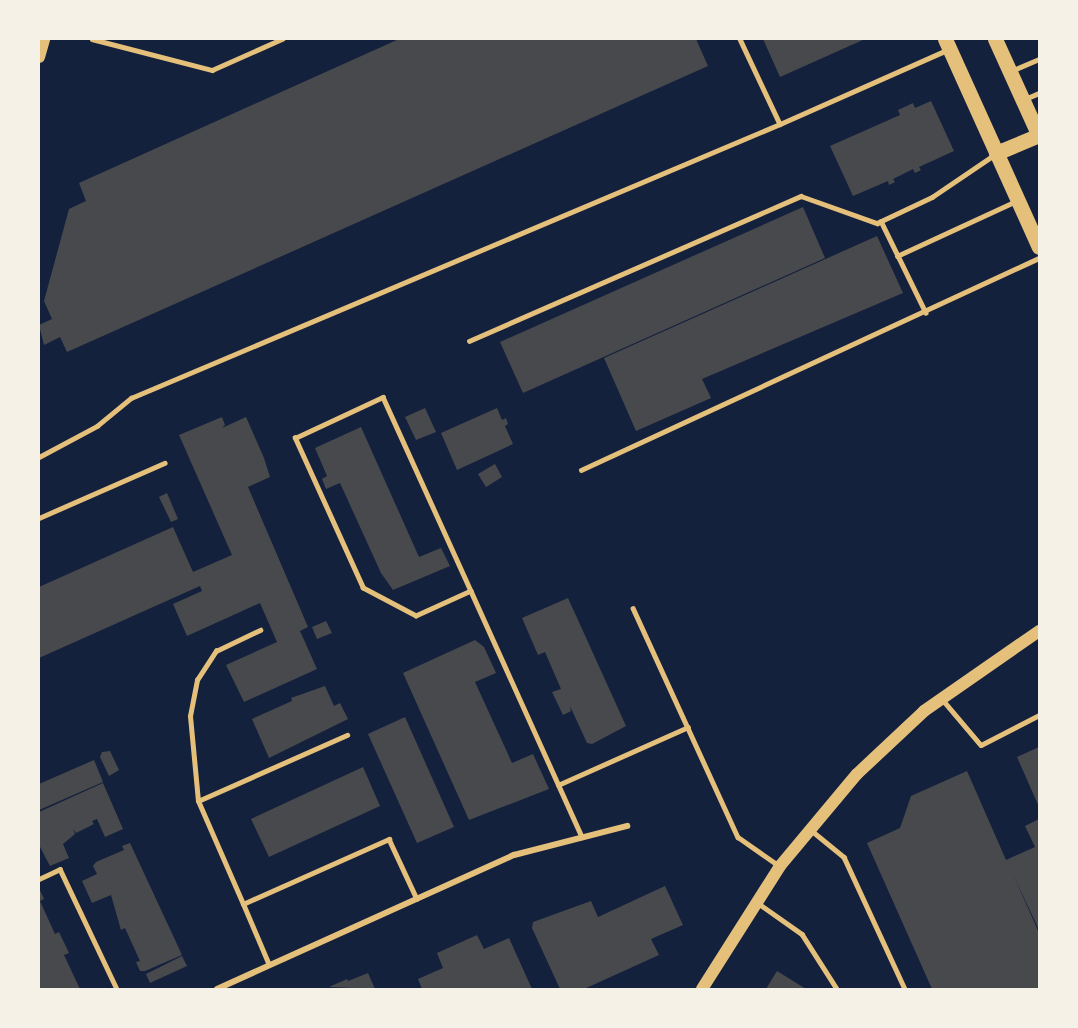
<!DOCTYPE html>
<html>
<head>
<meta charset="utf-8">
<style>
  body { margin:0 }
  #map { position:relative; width:1078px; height:1028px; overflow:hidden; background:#14213d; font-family:Cabin,sans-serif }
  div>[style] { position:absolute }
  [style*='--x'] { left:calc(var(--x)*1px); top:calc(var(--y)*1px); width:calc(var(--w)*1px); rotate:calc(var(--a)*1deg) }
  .building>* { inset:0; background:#48494c }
  .service>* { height:4.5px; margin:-2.25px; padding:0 2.25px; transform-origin:2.25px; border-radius:2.25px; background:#e5c07b }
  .minor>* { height:6px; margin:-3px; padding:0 3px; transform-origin:3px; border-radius:3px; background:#e5c07b }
  .secondary>* { height:12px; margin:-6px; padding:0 6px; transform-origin:6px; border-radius:6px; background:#e5c07b }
  .primary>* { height:15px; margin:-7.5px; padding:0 7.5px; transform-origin:7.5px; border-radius:7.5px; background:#e5c07b }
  span { translate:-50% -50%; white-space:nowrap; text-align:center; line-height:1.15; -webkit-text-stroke:4.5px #f6f1e7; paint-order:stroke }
  .frame { position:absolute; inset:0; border:40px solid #f6f1e7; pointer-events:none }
</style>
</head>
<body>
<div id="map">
  <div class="building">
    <i style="clip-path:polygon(399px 39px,696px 39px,708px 66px,67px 352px,60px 337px,44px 345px,39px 325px,52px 319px,44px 301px,69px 209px,86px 201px,79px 183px)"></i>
    <i style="clip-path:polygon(763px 39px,865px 39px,780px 77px)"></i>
    <i style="clip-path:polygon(931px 101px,954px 151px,919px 167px,921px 170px,915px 173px,913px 169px,893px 179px,895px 182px,889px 185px,888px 181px,853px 196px,830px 146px,900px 115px,898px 110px,913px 103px,915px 108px)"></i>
    <i style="clip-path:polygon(803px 207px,825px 258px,523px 393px,500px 342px)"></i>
    <i style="clip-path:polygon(877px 236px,903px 293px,702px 379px,711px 398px,636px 431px,604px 358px)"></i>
    <i style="clip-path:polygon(425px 408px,436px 432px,416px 440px,405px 417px)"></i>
    <i style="clip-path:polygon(497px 408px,502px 420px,506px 418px,508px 424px,505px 426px,513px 444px,457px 470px,441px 433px)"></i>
    <i style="clip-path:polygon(222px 417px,225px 425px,222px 428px,246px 417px,264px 458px,270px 477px,248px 487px,308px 627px,300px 631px,317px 669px,244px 702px,226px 665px,277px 642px,260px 603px,187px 636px,173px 604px,202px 591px,200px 586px,39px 658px,39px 587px,173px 527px,193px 572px,232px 555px,179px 435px)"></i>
    <i style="clip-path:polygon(361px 427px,419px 557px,441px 548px,450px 566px,393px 590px,381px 573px,340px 483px,326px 489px,322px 479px,327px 476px,315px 448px)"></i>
    <i style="clip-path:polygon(495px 464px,502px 477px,486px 487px,478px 474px)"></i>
    <i style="clip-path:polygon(167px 493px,178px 519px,171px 522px,159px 497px)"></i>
    <i style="clip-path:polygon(568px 598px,626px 726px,592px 744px,587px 743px,570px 706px,571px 711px,563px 715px,552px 692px,561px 689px,545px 652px,538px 655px,522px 618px)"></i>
    <i style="clip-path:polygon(326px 621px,332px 633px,317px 639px,312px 627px)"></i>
    <i style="clip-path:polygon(475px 640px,484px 647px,496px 673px,475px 682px,512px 763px,533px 754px,549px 789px,469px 820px,403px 673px)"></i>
    <i style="clip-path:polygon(325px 686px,334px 706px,340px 703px,348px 719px,269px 758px,252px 719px,292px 701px,291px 698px)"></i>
    <i style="clip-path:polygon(405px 717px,454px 827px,417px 843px,368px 734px)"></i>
    <i style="clip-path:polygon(1039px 747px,1039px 807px,1017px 757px)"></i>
    <i style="clip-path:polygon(110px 751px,119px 770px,109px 776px,100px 757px,102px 752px)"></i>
    <i style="clip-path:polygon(94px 760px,103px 782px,39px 810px,39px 784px)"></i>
    <i style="clip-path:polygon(363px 767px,380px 806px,269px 857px,251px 819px)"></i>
    <i style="clip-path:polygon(967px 771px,1006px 860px,1035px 847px,1025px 826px,1039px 819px,1039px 930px,1013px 874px,1039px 933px,1039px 989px,932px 989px,867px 843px,900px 828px,911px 796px)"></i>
    <i style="clip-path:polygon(103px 783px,123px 829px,105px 837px,97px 819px,92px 821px,94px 824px,76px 833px,73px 829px,75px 834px,63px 844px,69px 858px,50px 866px,39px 845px,39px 812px)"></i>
    <i style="clip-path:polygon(130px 843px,182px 955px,145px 971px,140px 971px,136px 962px,140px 961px,125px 928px,121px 930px,111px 895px,92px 903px,82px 881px,97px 874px,93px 866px,96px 862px,124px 850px,122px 846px)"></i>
    <i style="clip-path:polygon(665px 886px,683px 925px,651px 939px,659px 955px,584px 989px,560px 989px,532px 928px,533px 922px,591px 901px,598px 917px)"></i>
    <i style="clip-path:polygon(39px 888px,44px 899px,40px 901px,55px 934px,59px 932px,69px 953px,64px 955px,80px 989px,39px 989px)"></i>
    <i style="clip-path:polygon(477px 935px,484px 949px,509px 938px,532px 989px,422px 989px,418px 979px,443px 968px,437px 953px)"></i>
    <i style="clip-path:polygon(182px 956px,187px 966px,150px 983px,146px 974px)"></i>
    <i style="clip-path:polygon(777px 971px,806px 989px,766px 989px)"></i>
    <i style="clip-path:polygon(368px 973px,375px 989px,329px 987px,347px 979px,348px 981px)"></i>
  </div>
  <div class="service">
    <i style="--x:92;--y:39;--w:124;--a:14.5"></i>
    <i style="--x:212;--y:70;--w:77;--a:-23.9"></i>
    <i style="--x:740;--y:39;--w:94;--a:64.8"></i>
    <i style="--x:780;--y:124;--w:183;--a:-23.9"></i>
    <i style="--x:1011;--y:71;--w:30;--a:-23"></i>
    <i style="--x:1025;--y:99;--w:15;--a:-23"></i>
    <i style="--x:881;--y:221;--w:102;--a:63.9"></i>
    <i style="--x:897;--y:256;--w:129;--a:-24.8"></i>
    <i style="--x:469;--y:341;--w:362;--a:-23.6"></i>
    <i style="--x:801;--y:196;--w:81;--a:19.6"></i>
    <i style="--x:877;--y:223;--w:61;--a:-25.3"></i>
    <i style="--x:932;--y:197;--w:75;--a:-34.1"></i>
    <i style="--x:39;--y:457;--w:66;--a:-28.1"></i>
    <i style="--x:97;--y:426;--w:44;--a:-39.5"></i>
    <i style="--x:131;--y:398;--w:704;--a:-22.89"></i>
    <i style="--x:581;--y:470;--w:505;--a:-24.84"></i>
    <i style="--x:39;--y:518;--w:137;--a:-23.7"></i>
    <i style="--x:471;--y:591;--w:60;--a:155.6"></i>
    <i style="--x:416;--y:616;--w:60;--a:-152.2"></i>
    <i style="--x:363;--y:588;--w:165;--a:-114.4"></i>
    <i style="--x:295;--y:438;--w:97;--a:-25"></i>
    <i style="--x:383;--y:397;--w:213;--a:65.6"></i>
    <i style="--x:471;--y:591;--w:270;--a:65.7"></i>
    <i style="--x:633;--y:608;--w:252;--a:65.4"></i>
    <i style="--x:738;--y:837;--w:49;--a:35"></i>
    <i style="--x:942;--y:699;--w:60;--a:49.7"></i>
    <i style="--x:981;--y:745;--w:65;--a:-27.3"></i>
    <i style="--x:558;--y:785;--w:142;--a:-24"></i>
    <i style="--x:198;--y:801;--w:85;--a:-95.4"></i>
    <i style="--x:190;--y:716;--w:37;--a:-79"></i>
    <i style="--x:197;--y:680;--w:35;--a:-57"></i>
    <i style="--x:216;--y:651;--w:49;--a:-25.5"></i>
    <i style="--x:811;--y:830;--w:43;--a:39.3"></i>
    <i style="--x:844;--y:857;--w:145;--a:65.2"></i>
    <i style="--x:39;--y:879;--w:23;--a:-25"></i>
    <i style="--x:60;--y:869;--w:133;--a:64.6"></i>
    <i style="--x:758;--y:903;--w:54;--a:35.2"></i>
    <i style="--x:802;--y:934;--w:65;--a:57.5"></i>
    <i style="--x:243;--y:904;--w:112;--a:-113.6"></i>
    <i style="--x:198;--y:801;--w:163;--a:-23.9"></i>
    <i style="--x:269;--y:965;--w:66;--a:-113.1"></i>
    <i style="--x:243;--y:904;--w:160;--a:-24"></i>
    <i style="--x:389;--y:839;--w:66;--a:65"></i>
  </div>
  <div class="minor">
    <i style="--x:217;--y:989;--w:326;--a:-24.3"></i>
    <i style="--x:514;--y:855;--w:117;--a:-14.4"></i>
  </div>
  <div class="secondary">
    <i style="--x:39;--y:57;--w:19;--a:-74"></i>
    <i style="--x:702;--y:989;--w:146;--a:-57.6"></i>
    <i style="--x:780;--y:866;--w:120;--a:-50.1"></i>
    <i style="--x:857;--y:774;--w:92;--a:-43.2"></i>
    <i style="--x:924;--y:711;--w:140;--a:-34.8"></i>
  </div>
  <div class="primary">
    <i style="--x:945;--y:39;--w:228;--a:65.7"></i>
    <i style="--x:995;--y:39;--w:107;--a:65.6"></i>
    <i style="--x:996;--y:153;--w:47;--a:-22.7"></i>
  </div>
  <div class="frame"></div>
</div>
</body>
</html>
